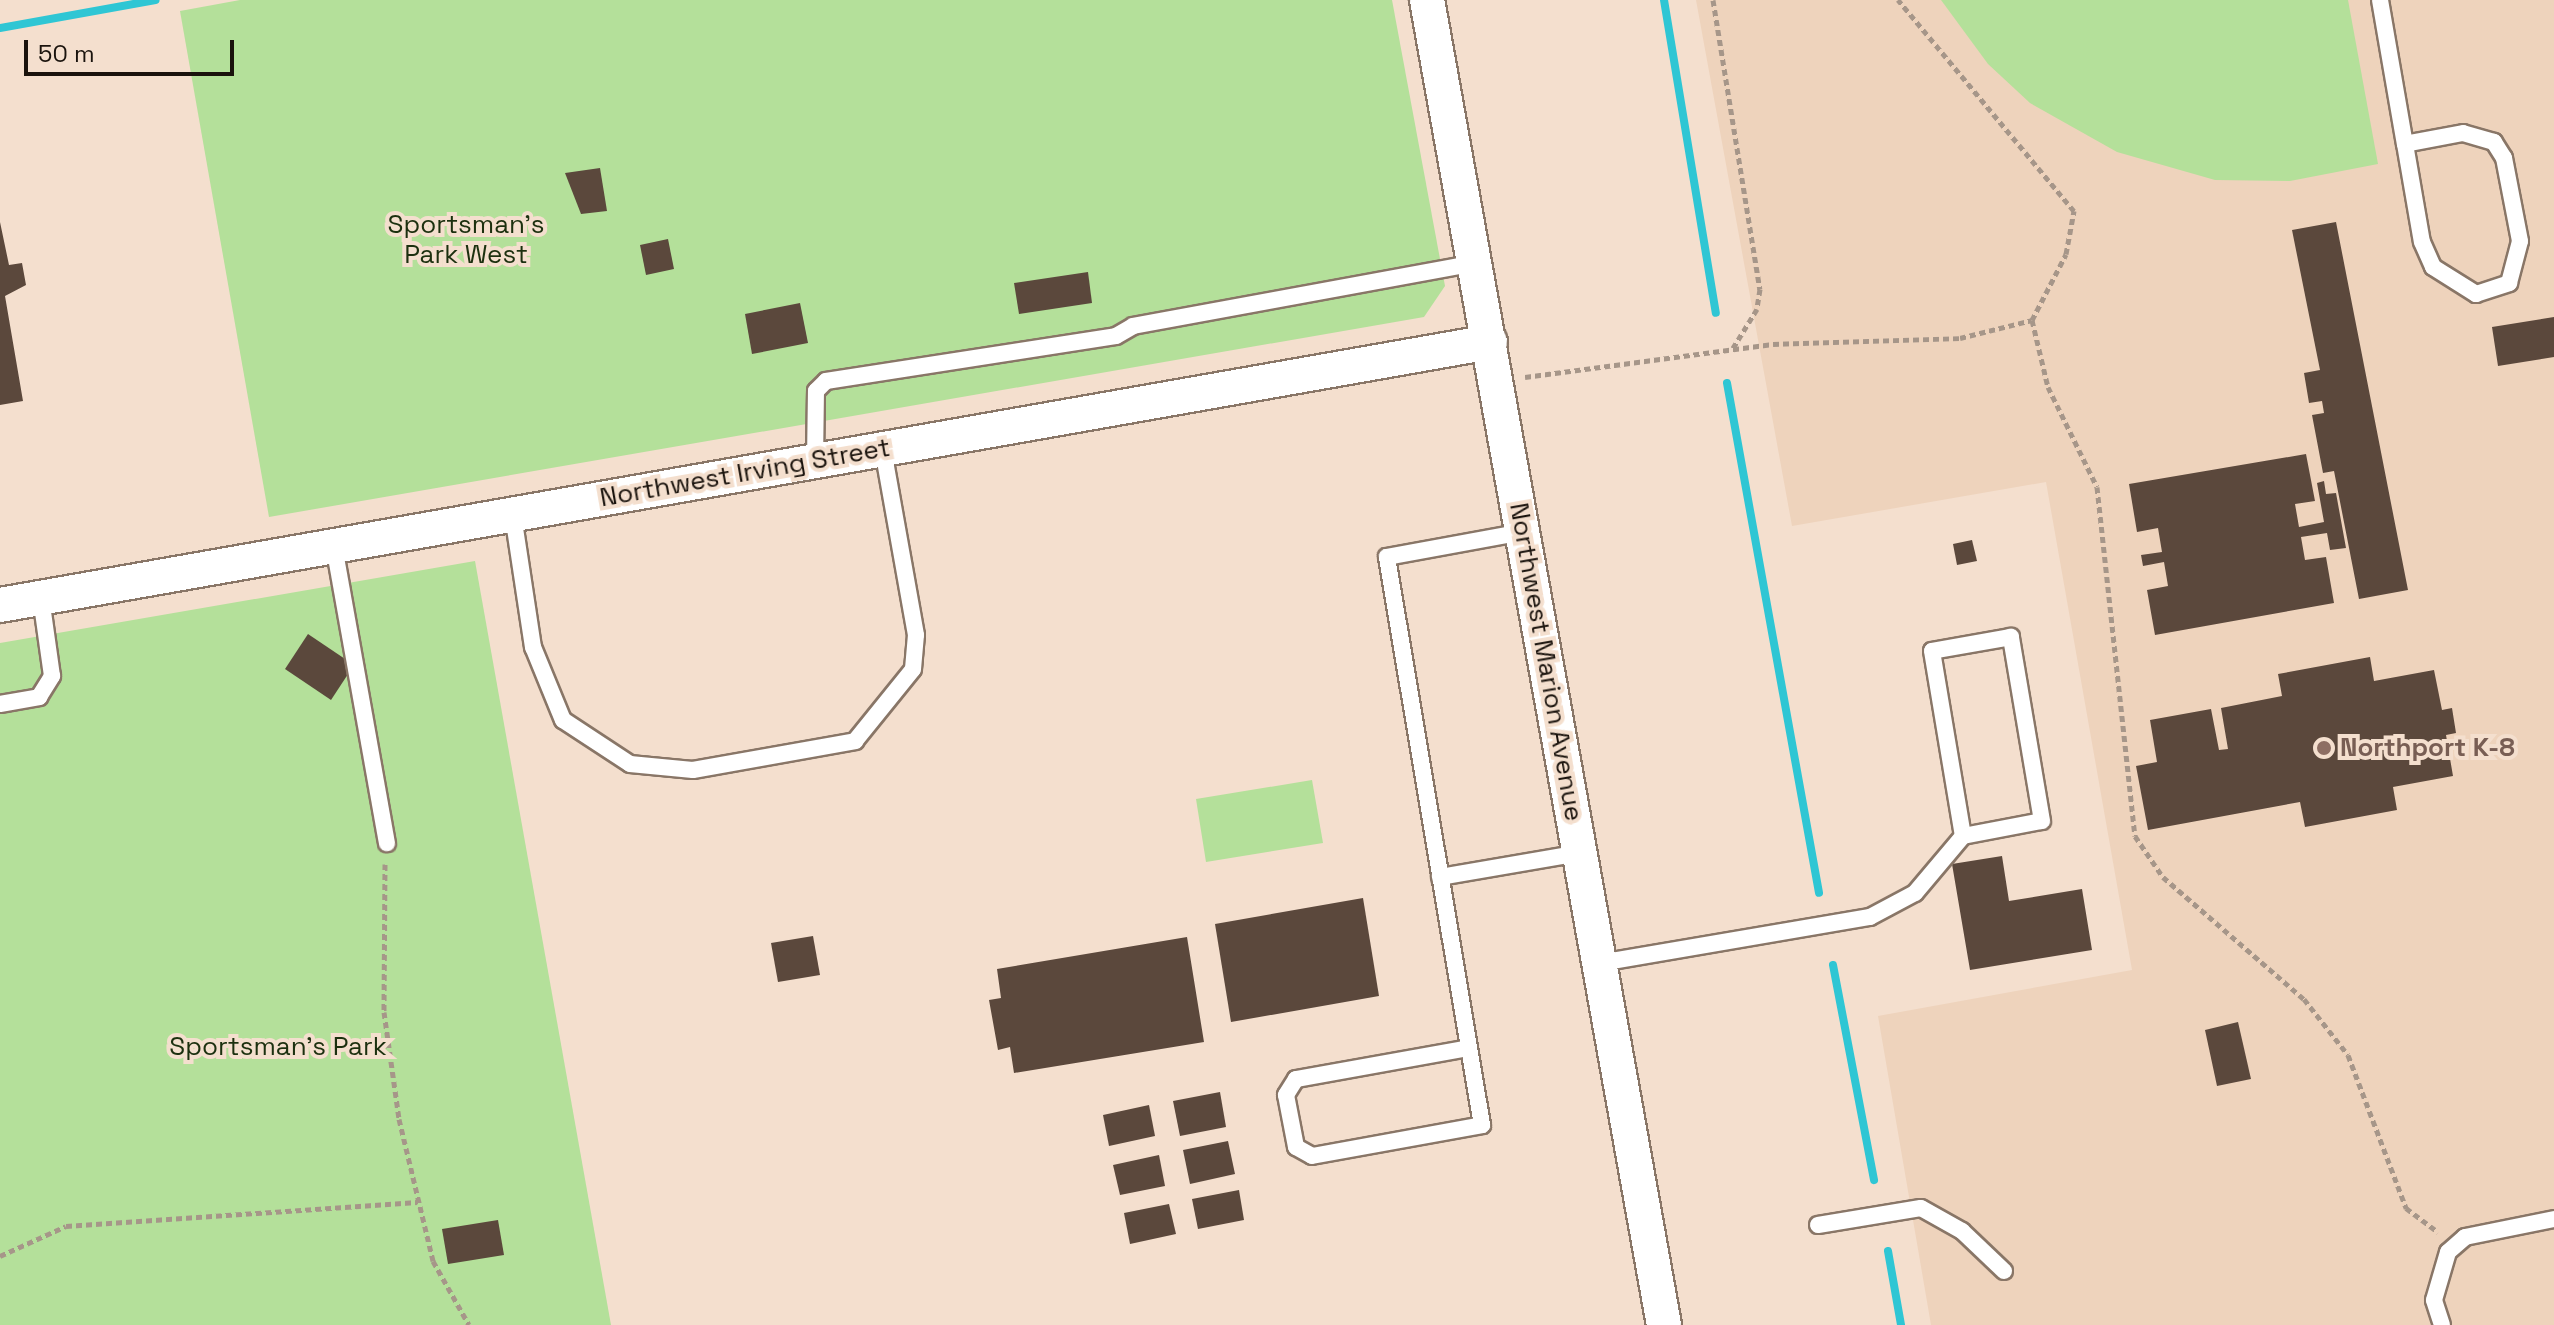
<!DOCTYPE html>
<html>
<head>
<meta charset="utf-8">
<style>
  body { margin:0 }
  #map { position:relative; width:2554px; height:1325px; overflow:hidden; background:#f4dfce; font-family:"Space Grotesk",sans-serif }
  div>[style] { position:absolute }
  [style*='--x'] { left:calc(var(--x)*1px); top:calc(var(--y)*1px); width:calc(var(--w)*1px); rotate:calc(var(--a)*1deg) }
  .built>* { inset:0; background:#eed3bc }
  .green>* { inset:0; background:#b4e09a }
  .stream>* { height:8px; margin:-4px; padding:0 4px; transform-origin:4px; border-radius:4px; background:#2fc6d4 }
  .building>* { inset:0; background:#5b483c }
  .path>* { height:5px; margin-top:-2.5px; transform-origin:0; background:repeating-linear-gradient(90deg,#a69689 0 6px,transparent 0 10px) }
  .roads { filter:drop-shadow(2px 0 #897667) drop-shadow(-2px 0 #897667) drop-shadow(0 2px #897667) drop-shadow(0 -2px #897667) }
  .service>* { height:16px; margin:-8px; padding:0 8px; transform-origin:8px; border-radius:8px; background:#fff }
  .minor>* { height:34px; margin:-17px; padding:0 17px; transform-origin:17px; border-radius:17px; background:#fff }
  .dots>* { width:22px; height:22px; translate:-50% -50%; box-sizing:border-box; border:4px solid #f4dfce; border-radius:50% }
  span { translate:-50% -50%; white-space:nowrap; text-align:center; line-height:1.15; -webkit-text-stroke:8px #f4dfce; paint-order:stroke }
  .park-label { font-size:26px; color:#1c300f }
  .street-label { font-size:26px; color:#1a130d }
  .education-label { font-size:26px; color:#785e54; font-weight:700 }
  .left { translate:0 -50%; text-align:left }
  .scale { position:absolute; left:24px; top:40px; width:210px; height:36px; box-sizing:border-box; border:4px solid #1a130d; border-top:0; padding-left:10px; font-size:24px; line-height:28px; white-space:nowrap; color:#1a130d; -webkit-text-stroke:6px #f4dfce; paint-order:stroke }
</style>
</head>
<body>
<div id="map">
  <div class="built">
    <i style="clip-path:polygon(1696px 0,2554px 0,2554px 1325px,1931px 1325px,1878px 1016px,2132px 970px,2046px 482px,1792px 526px)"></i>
  </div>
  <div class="green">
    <i style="clip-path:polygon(240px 0,1392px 0,1445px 286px,1424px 317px,269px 517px,180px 11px)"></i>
    <i style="clip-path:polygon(1941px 0,2348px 0,2378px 164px,2290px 181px,2215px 180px,2117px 152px,2030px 103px,1988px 64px)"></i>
    <i style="clip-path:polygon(475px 561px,611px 1325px,0 1325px,0 643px)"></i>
    <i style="clip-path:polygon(1312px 780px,1323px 843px,1206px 862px,1196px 799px)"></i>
  </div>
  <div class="stream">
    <i style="--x:1664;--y:0;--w:317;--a:80.6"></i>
    <i style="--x:0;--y:28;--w:158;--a:-10.2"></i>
    <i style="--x:1727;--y:383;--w:518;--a:79.77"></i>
    <i style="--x:1833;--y:965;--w:219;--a:79.2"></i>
    <i style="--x:1888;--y:1251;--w:75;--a:80"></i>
  </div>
  <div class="building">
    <i style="clip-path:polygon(600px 168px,607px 211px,581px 214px,565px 173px)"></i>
    <i style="clip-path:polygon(0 222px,9px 265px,22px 263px,26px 285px,5px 296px,23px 401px,0 405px)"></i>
    <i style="clip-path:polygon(2336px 222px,2408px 590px,2359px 599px,2334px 471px,2323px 473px,2312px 415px,2324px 413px,2322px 401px,2309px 403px,2304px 373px,2320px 370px,2292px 230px)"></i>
    <i style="clip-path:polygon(668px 239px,674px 269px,646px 275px,640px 245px)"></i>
    <i style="clip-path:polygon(1088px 272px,1092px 303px,1019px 314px,1014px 283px)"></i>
    <i style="clip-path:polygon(800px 303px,808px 343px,752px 354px,745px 314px)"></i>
    <i style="clip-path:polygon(2554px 317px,2554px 357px,2498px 366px,2492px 327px)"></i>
    <i style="clip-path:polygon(2306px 454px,2315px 501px,2295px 504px,2299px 527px,2324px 522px,2317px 483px,2324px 481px,2326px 494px,2336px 493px,2346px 548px,2330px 550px,2327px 533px,2301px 537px,2305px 560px,2326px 557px,2334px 603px,2155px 635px,2147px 590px,2168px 586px,2164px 562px,2143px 566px,2141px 555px,2162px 552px,2158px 528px,2137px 532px,2129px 484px)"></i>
    <i style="clip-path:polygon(1972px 540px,1977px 561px,1957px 565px,1953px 544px)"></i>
    <i style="clip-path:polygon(308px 634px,354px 665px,331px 700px,285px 669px)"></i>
    <i style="clip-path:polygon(2370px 657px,2374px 681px,2434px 670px,2442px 710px,2452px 708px,2456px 733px,2446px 735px,2453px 776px,2393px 787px,2397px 810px,2305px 827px,2300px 802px,2148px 830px,2136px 766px,2157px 762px,2150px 720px,2211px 709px,2219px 750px,2228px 749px,2221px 708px,2282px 696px,2278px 674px)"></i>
    <i style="clip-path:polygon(2002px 856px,2009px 901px,2082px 889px,2092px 950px,1970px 970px,1952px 864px)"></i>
    <i style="clip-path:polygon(1363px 898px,1379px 996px,1231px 1022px,1215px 924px)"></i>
    <i style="clip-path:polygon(813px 936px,820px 975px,778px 982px,771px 943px)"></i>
    <i style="clip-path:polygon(1187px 937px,1204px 1042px,1014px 1073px,1010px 1047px,998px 1050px,989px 1000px,1001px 998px,997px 969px)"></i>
    <i style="clip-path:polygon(2238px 1022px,2251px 1079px,2217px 1086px,2205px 1030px)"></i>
    <i style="clip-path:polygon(1220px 1092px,1226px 1127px,1180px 1136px,1173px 1101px)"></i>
    <i style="clip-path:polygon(1149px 1105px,1155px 1136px,1109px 1146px,1103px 1115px)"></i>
    <i style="clip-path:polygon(1228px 1141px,1235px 1174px,1190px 1184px,1183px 1150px)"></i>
    <i style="clip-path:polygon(1159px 1155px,1165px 1186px,1120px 1195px,1113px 1165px)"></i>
    <i style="clip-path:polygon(1239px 1190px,1244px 1220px,1198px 1229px,1192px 1199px)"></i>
    <i style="clip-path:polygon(1169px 1204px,1176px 1234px,1130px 1244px,1124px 1213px)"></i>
    <i style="clip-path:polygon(498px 1220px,504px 1255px,448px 1264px,442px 1229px)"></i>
  </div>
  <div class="path">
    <i style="--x:1713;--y:0;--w:293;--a:80.8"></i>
    <i style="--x:1760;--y:289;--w:20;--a:99"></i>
    <i style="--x:1757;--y:309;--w:46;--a:121.6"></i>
    <i style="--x:2032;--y:320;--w:69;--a:76.6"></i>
    <i style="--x:2048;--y:387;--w:111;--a:63.9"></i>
    <i style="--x:2097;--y:487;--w:351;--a:83.8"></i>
    <i style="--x:2135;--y:836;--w:50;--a:55.7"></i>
    <i style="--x:2163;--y:877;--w:186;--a:40.9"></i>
    <i style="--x:2304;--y:999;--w:71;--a:51.8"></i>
    <i style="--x:2348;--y:1055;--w:164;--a:69.2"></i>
    <i style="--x:2406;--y:1208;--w:40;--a:37"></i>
    <i style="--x:1525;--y:377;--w:250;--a:-7.6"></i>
    <i style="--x:1773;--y:344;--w:187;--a:-1.8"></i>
    <i style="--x:1960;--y:338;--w:74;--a:-14"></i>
    <i style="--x:2032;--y:320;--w:74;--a:-62.7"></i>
    <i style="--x:2066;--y:254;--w:44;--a:-79.5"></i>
    <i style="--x:2074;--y:211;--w:275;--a:-129.8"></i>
    <i style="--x:385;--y:864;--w:148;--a:90.4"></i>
    <i style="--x:384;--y:1012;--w:108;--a:82"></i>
    <i style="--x:399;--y:1119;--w:146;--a:76.5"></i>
    <i style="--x:433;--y:1261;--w:73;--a:60.6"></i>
    <i style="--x:0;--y:1256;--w:72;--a:-24.4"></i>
    <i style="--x:66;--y:1226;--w:352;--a:-3.9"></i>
  </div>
  <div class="roads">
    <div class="service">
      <i style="--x:2380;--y:0;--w:146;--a:80.2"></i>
      <i style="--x:2405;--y:144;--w:99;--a:80.2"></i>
      <i style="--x:2422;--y:242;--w:27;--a:66"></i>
      <i style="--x:2433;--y:267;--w:51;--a:32.1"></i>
      <i style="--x:2476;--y:294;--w:35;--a:-18"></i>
      <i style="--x:2509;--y:283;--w:43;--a:-75.3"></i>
      <i style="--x:2520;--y:241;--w:85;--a:-100.9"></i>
      <i style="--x:2504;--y:158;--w:19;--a:-122"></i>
      <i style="--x:2494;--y:142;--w:32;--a:-164"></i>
      <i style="--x:2463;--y:133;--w:59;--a:169.3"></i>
      <i style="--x:815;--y:461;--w:70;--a:-89.2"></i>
      <i style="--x:816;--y:391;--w:14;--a:-45"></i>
      <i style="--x:826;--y:381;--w:293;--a:-8.8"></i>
      <i style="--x:1116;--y:336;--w:20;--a:-30"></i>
      <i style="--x:1133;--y:326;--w:348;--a:-10.4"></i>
      <i style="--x:513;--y:515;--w:134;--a:81.4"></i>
      <i style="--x:533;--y:647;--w:79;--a:67.7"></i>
      <i style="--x:563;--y:720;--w:80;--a:33.3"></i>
      <i style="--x:630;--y:764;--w:63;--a:5.4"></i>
      <i style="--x:693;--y:770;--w:165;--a:-10.1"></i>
      <i style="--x:855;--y:741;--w:92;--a:-51.1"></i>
      <i style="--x:913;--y:669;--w:34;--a:-85"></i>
      <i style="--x:916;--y:635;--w:189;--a:-100.1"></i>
      <i style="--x:334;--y:546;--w:302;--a:79.9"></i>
      <i style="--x:0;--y:704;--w:40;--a:-10"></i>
      <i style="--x:39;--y:697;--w:25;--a:-58"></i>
      <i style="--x:52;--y:676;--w:79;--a:-98"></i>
      <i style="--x:1440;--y:877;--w:142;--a:-9.7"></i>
      <i style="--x:1600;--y:963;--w:274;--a:-9.7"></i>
      <i style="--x:1870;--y:917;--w:51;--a:-28.1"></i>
      <i style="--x:1915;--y:893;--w:75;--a:-49.9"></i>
      <i style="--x:1963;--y:836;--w:80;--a:-10.8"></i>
      <i style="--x:2042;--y:821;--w:187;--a:-99.6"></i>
      <i style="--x:2011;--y:637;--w:80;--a:170"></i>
      <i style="--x:1932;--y:651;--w:188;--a:80.5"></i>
      <i style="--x:1469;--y:1048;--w:176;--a:169.8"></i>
      <i style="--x:1296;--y:1079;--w:19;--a:122"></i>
      <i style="--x:1286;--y:1095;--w:53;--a:79.1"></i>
      <i style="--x:1296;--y:1147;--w:18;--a:29"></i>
      <i style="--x:1312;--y:1156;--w:173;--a:-10.3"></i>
      <i style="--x:1482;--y:1125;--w:576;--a:-99.5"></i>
      <i style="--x:1387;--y:557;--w:138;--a:-10.4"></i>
      <i style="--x:1818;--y:1225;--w:104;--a:-9.4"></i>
      <i style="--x:1921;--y:1208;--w:47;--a:29.3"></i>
      <i style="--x:1962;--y:1231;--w:58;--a:43.6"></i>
      <i style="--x:2442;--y:1325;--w:26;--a:-108"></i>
      <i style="--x:2434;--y:1300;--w:50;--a:-73.7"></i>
      <i style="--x:2448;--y:1252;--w:23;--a:-41"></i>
      <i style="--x:2465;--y:1237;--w:91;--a:-11.4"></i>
    </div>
    <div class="minor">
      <i style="--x:1427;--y:0;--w:1346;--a:79.86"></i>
      <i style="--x:0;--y:605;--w:1513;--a:-10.01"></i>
    </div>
  </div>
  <div class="dots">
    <i style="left:2324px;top:748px;background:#8d6e63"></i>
  </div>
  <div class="park-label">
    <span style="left:466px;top:240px">Sportsman's<br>Park West</span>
    <span style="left:278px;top:1047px">Sportsman's Park</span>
  </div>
  <div class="street-label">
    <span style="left:745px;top:473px;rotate:-10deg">Northwest Irving Street</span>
    <span style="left:1546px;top:662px;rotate:80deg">Northwest Marion Avenue</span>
  </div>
  <div class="education-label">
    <span class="left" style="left:2340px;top:748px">Northport K-8</span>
  </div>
  <div class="scale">50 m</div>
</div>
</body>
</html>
